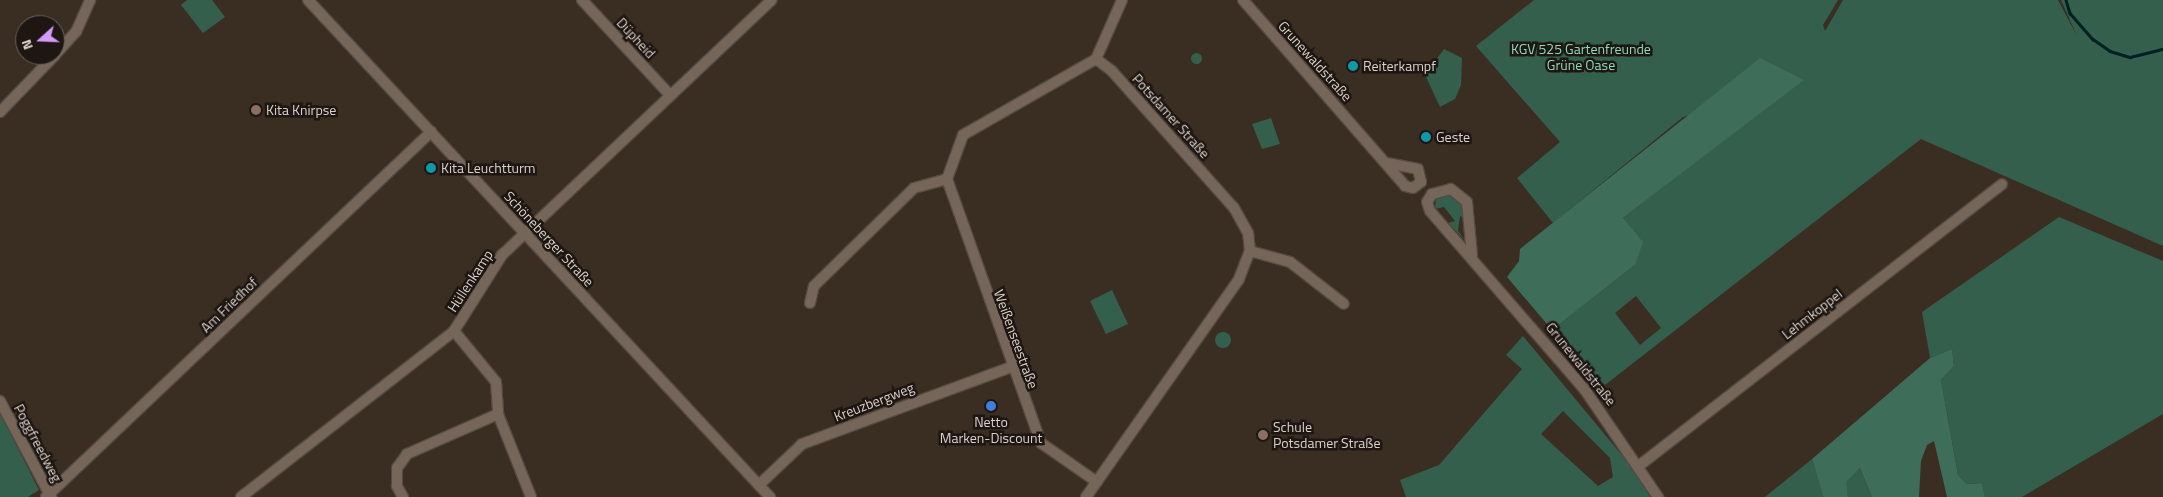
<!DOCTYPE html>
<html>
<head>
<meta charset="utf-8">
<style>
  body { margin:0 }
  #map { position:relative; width:2163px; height:497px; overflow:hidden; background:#3a2d22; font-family:"Titillium Web",sans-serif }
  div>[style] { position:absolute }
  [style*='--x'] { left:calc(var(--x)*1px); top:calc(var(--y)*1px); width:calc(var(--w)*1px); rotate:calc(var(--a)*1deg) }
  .green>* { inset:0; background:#345f4d }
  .round { border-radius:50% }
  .forest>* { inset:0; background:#3e6d59 }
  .stream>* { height:2.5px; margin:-1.25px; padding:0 1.25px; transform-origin:1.25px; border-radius:1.25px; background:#012021 }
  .roads { filter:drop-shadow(1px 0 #554a40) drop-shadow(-1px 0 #554a40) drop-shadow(0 1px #554a40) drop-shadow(0 -1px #554a40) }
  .minor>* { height:10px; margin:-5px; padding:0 5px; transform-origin:5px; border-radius:5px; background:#76665a }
  .dots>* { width:14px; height:14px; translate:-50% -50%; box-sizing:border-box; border:2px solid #1d1612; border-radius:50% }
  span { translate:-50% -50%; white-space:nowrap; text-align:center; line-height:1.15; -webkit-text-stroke:5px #1d1612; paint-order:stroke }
  .street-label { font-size:14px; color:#dad1ca }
  .park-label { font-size:14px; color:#8ddbb8 }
  .poi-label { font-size:14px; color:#dad1ca }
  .left { translate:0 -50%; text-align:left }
  .north { position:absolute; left:15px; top:15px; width:50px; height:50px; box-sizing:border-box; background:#1d1612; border:1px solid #69615c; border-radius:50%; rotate:250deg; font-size:14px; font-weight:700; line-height:20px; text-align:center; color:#dad1ca }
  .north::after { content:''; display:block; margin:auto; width:18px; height:22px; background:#d59bfb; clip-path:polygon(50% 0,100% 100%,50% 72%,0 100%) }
</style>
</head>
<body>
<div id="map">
  <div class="green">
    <i style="clip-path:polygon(187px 0,212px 0,225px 17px,203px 33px,181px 5px)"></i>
    <i style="clip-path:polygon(evenodd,1534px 0,1838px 0,1823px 25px,1825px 31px,1843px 0,2058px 0,2077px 36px,2061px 0,2163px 0,2163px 246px,1921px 139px,1596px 392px,1552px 330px,1635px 265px,1623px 218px,1803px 80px,1683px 117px,1553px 223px,1517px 178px,1560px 142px,1476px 46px,1534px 0,1636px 296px,1661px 328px,1640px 345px,1615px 313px,1636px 296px)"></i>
    <i style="clip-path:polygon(1444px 49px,1462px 58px,1461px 85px,1455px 99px,1440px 107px,1425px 75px)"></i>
    <i class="round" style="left:1190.5px;top:52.5px;width:11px;height:11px"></i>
    <i style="clip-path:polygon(1271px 118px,1280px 144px,1262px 149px,1252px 124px)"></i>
    <i style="clip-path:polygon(1447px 194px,1462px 202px,1466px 219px,1460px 216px,1458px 231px,1466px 241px,1448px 223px,1455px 221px,1444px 207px,1435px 209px,1436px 198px)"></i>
    <i style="clip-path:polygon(2059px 217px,2163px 261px,2163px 414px,2022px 497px,1985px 497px,1982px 483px,1967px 484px,1958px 475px,1941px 380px,1954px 366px,1952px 349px,1930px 358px,1922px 312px)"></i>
    <i style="clip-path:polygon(1112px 290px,1128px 324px,1106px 334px,1090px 301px)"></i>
    <i class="round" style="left:1215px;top:332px;width:16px;height:16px"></i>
    <i style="clip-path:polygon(evenodd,1523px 336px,1631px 466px,1650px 497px,1406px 497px,1400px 480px,1439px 465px,1522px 369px,1506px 355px,1523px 336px,1563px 411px,1610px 458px,1613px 477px,1598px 486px,1541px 434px,1563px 411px)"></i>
    <i style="clip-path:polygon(0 413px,39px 490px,28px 497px,0 497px)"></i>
    <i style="clip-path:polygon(1812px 459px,1823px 497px,1765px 497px)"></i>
    <i style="clip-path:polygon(1860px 468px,1872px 497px,1848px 497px,1845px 482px)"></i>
  </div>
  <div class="forest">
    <i style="clip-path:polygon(1760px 58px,1804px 80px,1623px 218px,1643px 242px,1635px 265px,1552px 330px,1507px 277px,1519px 261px,1520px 249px)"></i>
    <i style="clip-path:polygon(1952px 349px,1954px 366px,1941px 380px,1958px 475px,1967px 484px,1982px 483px,1985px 497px,1947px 497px,1934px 441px,1927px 445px,1921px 461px,1919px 497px,1872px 497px,1860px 468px,1846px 482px,1848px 497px,1823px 497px,1812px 459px,1930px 358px)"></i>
  </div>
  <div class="stream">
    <i style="--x:2066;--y:0;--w:14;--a:73"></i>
    <i style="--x:2070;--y:13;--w:35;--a:49"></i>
    <i style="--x:2093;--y:39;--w:21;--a:35"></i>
    <i style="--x:2110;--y:51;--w:21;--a:17"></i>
    <i style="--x:2130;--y:57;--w:34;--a:-14"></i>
  </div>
  <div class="roads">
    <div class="minor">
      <i style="--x:308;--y:0;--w:679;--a:47.09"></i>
      <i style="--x:582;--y:0;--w:129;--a:47.2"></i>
      <i style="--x:1243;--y:0;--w:247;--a:48.9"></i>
      <i style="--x:1405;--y:186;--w:8;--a:14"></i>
      <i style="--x:1413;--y:188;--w:10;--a:-37"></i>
      <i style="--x:1421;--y:182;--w:13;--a:-103"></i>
      <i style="--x:1418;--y:169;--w:32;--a:-169"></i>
      <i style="--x:55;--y:55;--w:31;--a:-48"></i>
      <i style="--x:76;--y:32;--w:35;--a:-66"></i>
      <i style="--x:1096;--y:59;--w:153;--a:150.3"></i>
      <i style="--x:963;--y:135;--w:47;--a:110"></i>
      <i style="--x:947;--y:179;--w:280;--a:70.4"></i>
      <i style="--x:1041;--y:443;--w:68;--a:34.9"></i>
      <i style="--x:0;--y:112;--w:79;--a:-46"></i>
      <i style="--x:1250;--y:251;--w:41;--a:15.4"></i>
      <i style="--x:1290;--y:262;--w:68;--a:37.9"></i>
      <i style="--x:1472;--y:255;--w:53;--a:-95.4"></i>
      <i style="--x:1467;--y:202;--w:21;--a:-141"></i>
      <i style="--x:1451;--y:189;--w:20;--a:165"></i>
      <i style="--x:1432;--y:194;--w:9;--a:122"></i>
      <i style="--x:1427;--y:202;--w:9;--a:72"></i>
      <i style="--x:1430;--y:211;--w:237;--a:49.1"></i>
      <i style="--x:1585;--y:390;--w:130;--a:55.7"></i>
      <i style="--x:810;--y:303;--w:17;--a:-77"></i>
      <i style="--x:814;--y:286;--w:140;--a:-44.4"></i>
      <i style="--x:914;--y:188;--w:34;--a:-15"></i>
      <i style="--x:454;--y:331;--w:66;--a:50.5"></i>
      <i style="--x:496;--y:382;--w:32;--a:86"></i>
      <i style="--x:498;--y:414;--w:89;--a:68.3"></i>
      <i style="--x:0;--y:401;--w:109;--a:62"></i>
      <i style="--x:1640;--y:465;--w:458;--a:-37.8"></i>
      <i style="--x:759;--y:485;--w:59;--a:-43.6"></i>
      <i style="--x:802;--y:444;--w:223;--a:-20.2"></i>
      <i style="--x:46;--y:497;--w:531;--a:-43.47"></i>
      <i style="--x:241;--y:497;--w:270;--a:-37.9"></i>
      <i style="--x:454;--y:331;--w:90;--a:-57.7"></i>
      <i style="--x:502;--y:255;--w:371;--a:-43.4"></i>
      <i style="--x:403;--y:497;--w:13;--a:-119"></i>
      <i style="--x:397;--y:486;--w:18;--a:-90"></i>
      <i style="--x:397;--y:468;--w:17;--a:-54"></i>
      <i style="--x:407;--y:454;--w:99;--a:-23.7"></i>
      <i style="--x:1086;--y:497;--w:266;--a:-54.9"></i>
      <i style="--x:1239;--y:279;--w:30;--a:-69"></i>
      <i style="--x:1250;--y:251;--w:18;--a:-96"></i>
      <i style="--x:1248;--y:233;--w:29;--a:-119"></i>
      <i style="--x:1234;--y:208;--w:183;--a:-131.7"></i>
      <i style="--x:1112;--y:71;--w:20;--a:-143"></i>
      <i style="--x:1096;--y:59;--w:64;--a:-66.2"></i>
    </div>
  </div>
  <div class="dots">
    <i style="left:1353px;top:66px;background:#0f9aa8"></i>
    <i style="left:256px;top:110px;background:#8d6e63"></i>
    <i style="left:1426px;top:137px;background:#0f9aa8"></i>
    <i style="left:431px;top:168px;background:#0f9aa8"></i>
    <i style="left:991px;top:406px;background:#3f7fe0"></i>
    <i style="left:1263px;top:435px;background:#8d6e63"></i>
  </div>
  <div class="street-label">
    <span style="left:636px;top:38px;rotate:47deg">Düpheid</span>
    <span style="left:1315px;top:61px;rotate:48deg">Grunewaldstraße</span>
    <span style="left:1171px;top:116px;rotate:48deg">Potsdamer Straße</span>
    <span style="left:549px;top:239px;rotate:47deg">Schöneberger Straße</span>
    <span style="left:470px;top:281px;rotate:-57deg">Hüllenkamp</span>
    <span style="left:229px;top:305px;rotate:-44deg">Am Friedhof</span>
    <span style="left:1812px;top:314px;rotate:-38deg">Lehmkoppel</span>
    <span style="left:1016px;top:339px;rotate:70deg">Weißenseestraße</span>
    <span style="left:1581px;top:364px;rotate:51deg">Grunewaldstraße</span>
    <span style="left:874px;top:402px;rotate:-21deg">Kreuzbergweg</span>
    <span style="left:38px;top:443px;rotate:62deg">Poggfreedweg</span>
  </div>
  <div class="park-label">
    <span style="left:1581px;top:57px">KGV 525 Gartenfreunde<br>Grüne Oase</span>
  </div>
  <div class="poi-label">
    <span class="left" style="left:1363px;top:66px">Reiterkampf</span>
    <span class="left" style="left:266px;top:110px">Kita Knirpse</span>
    <span class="left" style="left:1436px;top:137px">Geste</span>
    <span class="left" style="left:441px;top:168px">Kita Leuchtturm</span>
    <span style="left:991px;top:430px">Netto<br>Marken-Discount</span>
    <span class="left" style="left:1273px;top:435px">Schule<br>Potsdamer Straße</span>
  </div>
  <div class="north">N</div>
</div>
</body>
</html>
